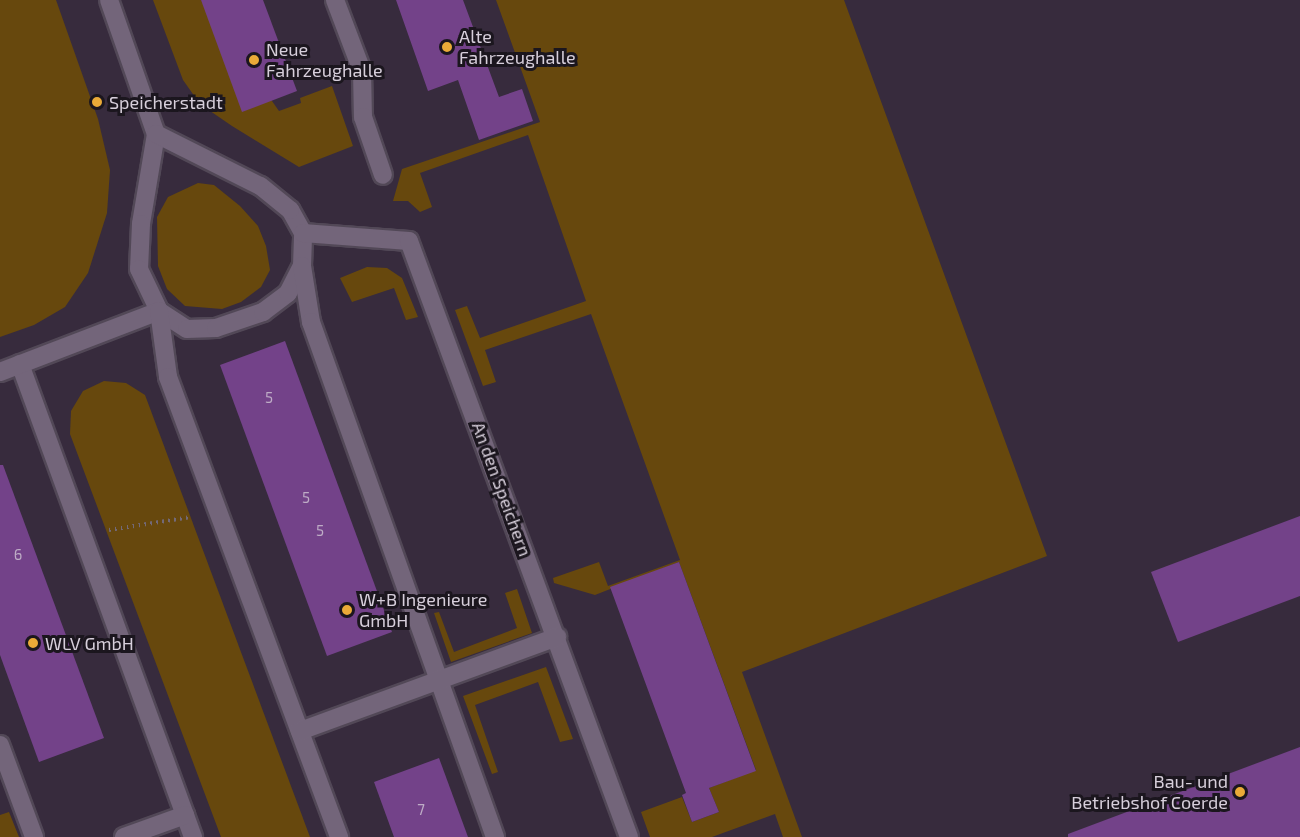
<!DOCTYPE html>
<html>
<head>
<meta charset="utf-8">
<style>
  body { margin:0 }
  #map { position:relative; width:1300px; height:837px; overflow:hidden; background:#372b3d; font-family:"Exo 2",sans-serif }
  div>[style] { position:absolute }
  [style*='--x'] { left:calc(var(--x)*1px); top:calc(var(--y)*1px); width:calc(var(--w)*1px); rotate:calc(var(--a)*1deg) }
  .green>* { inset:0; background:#67480d }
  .building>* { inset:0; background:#734289 }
  .path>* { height:4px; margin-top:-2px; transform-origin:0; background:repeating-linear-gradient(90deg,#736978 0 1.5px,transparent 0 6px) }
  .roads { filter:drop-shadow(2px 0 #524857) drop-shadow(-2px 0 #524857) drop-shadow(0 2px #524857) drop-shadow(0 -2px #524857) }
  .minor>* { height:18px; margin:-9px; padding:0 9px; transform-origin:9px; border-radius:9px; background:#73657a }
  .dots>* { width:16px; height:16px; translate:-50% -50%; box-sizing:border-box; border:3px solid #1b161e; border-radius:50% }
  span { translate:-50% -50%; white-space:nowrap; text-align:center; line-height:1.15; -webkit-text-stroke:6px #1b161e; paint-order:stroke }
  .number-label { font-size:15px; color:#beacc6 }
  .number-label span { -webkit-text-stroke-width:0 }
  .poi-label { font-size:18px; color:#d7cfdb }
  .left { translate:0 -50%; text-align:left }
  .right { translate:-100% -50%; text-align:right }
  .street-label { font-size:18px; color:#d7cfdb }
</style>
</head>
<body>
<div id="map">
  <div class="green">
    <i style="clip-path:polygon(0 0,56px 0,98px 119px,110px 170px,107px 213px,88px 273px,65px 307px,34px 325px,0 337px)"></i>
    <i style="clip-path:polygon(153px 0,201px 0,279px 111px,301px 103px,300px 98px,332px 86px,353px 146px,299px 167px,232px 126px,200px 104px,183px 80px)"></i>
    <i style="clip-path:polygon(496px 0,844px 0,1047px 556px,742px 672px,802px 837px,783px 837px,775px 814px,712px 837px,650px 837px,641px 812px,682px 797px,692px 822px,719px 812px,709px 788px,756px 770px,679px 562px,595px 595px,554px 583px,553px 578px,599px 562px,608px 586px,680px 560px,591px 314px,485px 350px,496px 382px,483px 386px,455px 310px,467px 306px,480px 338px,586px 301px,528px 135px,420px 173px,432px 207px,420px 212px,408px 201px,393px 201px,402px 169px,540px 122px)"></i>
    <i style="clip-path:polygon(198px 183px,214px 185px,240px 206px,258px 226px,266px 246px,270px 270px,261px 287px,241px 302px,222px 309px,185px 306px,167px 289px,158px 266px,157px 217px,168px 197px)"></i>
    <i style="clip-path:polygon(367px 267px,387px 268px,402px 278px,418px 317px,406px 320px,394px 288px,352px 302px,340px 278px)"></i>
    <i style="clip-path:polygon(104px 381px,126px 383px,145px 395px,310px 837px,221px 837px,70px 434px,71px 411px,83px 391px)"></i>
    <i style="clip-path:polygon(517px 589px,532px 633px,451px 662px,434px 613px,439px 612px,454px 652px,517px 628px,505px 593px)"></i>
    <i style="clip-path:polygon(546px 667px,573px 739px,560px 742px,538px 682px,475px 705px,498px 772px,492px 774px,463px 696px)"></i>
    <i style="clip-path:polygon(9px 812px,19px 837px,0 837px,0 815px)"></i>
  </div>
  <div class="building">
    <i style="clip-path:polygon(201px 0,263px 0,297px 91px,242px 112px)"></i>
    <i style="clip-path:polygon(396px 0,463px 0,499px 97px,522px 89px,533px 121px,479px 140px,458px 80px,428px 91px)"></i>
    <i style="clip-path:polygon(285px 341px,392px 632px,327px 656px,220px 365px)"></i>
    <i style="clip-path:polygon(0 465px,3px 465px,104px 738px,39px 762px,0 655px)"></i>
    <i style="clip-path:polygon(1300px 516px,1300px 596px,1178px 642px,1151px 572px)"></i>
    <i style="clip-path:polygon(679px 562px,756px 771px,709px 788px,719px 812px,692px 822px,682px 795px,686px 793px,610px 587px)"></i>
    <i style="clip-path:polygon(1300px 747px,1300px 837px,1068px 837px,1068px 834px)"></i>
    <i style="clip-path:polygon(439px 758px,468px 837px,394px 837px,374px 782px)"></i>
  </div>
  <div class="path">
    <i style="--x:109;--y:530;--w:83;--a:-9"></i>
  </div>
  <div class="roads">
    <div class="minor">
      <i style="--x:109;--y:0;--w:142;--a:70.7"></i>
      <i style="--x:156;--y:134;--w:91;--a:99.5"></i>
      <i style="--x:141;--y:224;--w:45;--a:92.5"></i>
      <i style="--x:139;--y:269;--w:47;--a:64.5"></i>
      <i style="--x:159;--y:311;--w:33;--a:33"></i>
      <i style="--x:187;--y:329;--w:29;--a:-2"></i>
      <i style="--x:216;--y:328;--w:50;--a:-18.8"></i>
      <i style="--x:263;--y:312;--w:31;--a:-37"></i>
      <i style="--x:288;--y:293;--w:30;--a:-63"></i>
      <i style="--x:302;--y:266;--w:33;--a:-88"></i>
      <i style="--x:303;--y:233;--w:26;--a:-119"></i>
      <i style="--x:290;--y:210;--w:38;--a:-141"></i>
      <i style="--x:260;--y:186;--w:116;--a:-153.4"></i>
      <i style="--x:335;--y:0;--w:76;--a:69.2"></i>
      <i style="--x:362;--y:71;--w:46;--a:88.8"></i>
      <i style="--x:363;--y:117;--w:61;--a:71"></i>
      <i style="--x:303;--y:233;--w:106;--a:4.3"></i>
      <i style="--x:409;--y:241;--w:635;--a:69.74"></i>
      <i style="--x:302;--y:266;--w:57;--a:80.9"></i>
      <i style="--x:311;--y:322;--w:547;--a:70.34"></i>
      <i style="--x:20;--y:364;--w:504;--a:69.91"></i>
      <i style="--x:0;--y:372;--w:170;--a:-21"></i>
      <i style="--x:159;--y:311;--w:67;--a:82.2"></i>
      <i style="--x:168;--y:377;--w:491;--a:69.6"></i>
      <i style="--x:300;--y:731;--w:274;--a:-20.1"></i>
      <i style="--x:0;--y:745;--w:98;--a:69.7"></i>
      <i style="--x:124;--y:837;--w:65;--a:-19.8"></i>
    </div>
  </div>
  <div class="dots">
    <i style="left:447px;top:47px;background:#eaaa38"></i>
    <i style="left:254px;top:60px;background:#eaaa38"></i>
    <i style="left:97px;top:102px;background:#eaaa38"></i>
    <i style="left:347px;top:610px;background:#eaaa38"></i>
    <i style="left:33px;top:643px;background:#eaaa38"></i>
    <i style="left:1240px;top:792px;background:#eaaa38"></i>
  </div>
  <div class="number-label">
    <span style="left:269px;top:398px">5</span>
    <span style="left:306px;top:498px">5</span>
    <span style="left:320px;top:531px">5</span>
    <span style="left:18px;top:555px">6</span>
    <span style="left:421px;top:810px">7</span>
  </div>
  <div class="poi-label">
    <span class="left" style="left:459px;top:47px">Alte<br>Fahrzeughalle</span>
    <span class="left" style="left:266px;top:60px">Neue<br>Fahrzeughalle</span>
    <span class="left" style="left:109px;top:102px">Speicherstadt</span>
    <span class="left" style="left:359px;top:610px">W+B Ingenieure<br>GmbH</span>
    <span class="left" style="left:45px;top:643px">WLV GmbH</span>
    <span class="right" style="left:1228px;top:792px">Bau- und<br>Betriebshof Coerde</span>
  </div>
  <div class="street-label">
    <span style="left:502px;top:489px;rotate:70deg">An den Speichern</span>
  </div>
</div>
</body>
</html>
